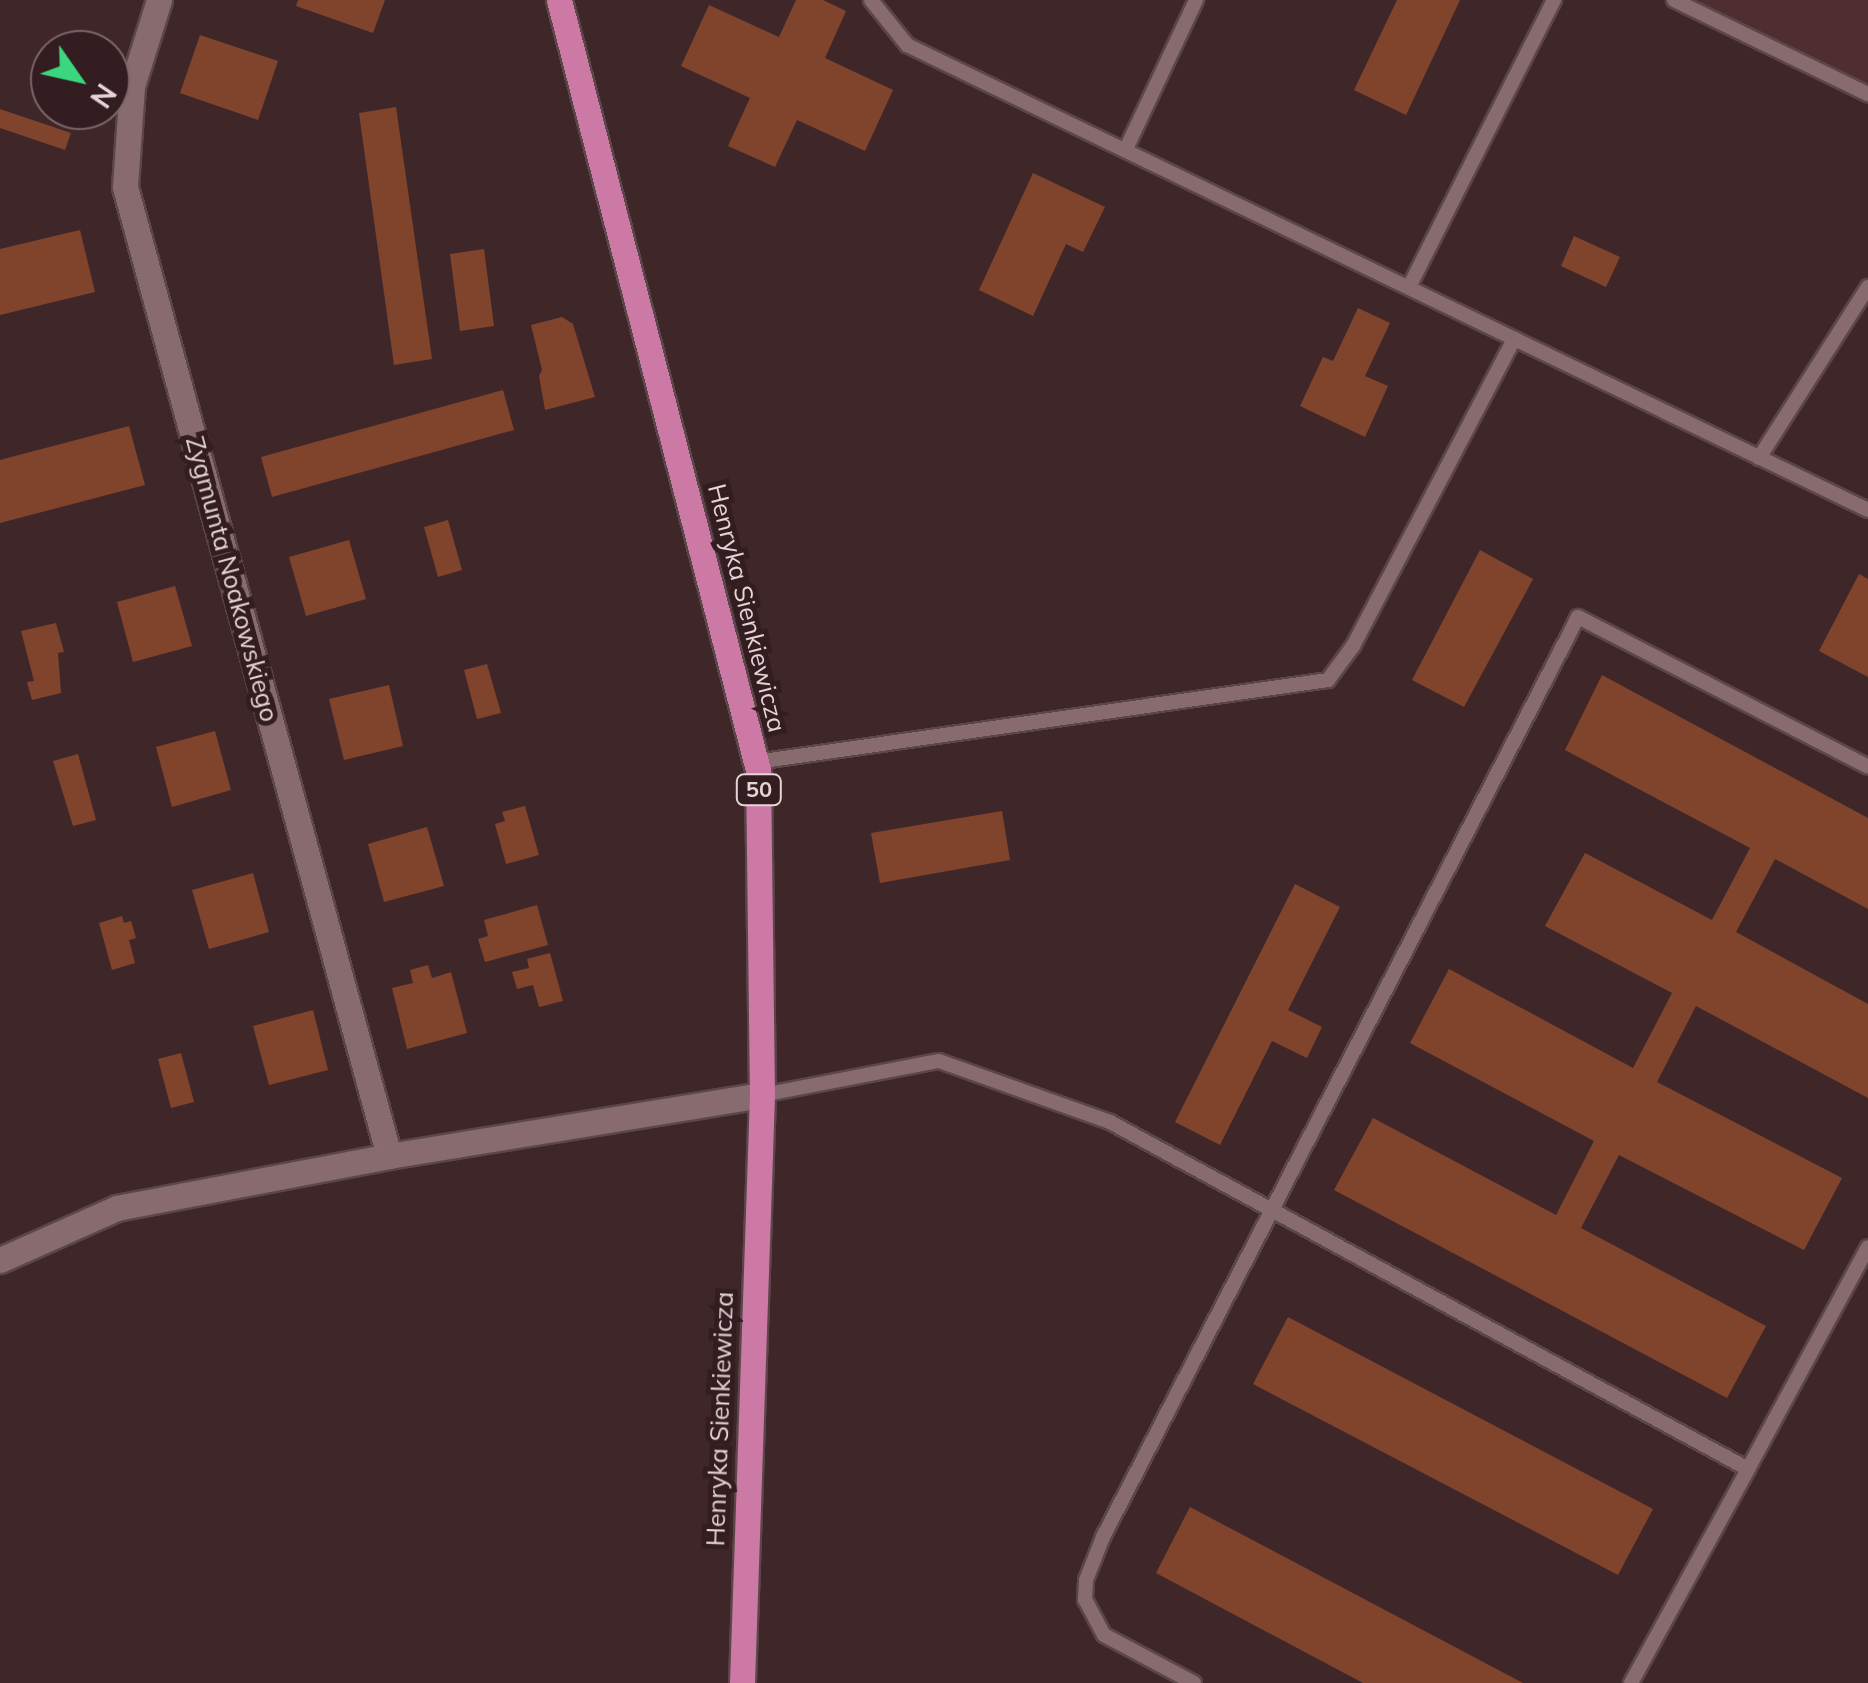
<!DOCTYPE html>
<html>
<head>
<meta charset="utf-8">
<style>
  body { margin:0 }
  #map { position:relative; width:1868px; height:1683px; overflow:hidden; background:#3f2729; font-family:Mulish,sans-serif }
  div>[style] { position:absolute }
  [style*='--x'] { left:calc(var(--x)*1px); top:calc(var(--y)*1px); width:calc(var(--w)*1px); rotate:calc(var(--a)*1deg) }
  .built>* { inset:0; background:#4e2e31 }
  .building>* { inset:0; background:#80442d }
  .roads { filter:drop-shadow(2px 0 #5b4649) drop-shadow(-2px 0 #5b4649) drop-shadow(0 2px #5b4649) drop-shadow(0 -2px #5b4649) }
  .service>* { height:14px; margin:-7px; padding:0 7px; transform-origin:7px; border-radius:7px; background:#886b6e }
  .minor>* { height:25px; margin:-12.5px; padding:0 12.5px; transform-origin:12.5px; border-radius:12.5px; background:#886b6e }
  .primary>* { height:25px; margin:-12.5px; padding:0 12.5px; transform-origin:12.5px; border-radius:12.5px; background:#cc79a5 }
  span { translate:-50% -50%; white-space:nowrap; text-align:center; line-height:1.15; -webkit-text-stroke:10px #341d20; paint-order:stroke }
  .shield-label span { padding:2px 8px; background:#341d20; border:2px solid; border-radius:8px; -webkit-text-stroke-width:0 }
  .shield-label { font-size:22px; color:#e5d5d6; font-weight:700 }
  .street-label { font-size:25px; color:#e5d5d6 }
  .north { position:absolute; left:30px; top:30px; width:100px; height:100px; box-sizing:border-box; background:#341d20; border:2px solid #7b6769; border-radius:50%; rotate:124deg; font-size:28px; font-weight:700; line-height:40px; text-align:center; color:#e5d5d6 }
  .north::after { content:''; display:block; margin:auto; width:35px; height:45px; background:#3bd77f; clip-path:polygon(50% 0,100% 100%,50% 72%,0 100%) }
</style>
</head>
<body>
<div id="map">
  <div class="built">
    <i style="clip-path:polygon(1667px 0,1868px 0,1868px 95px)"></i>
  </div>
  <div class="building">
    <i style="clip-path:polygon(298px 0,385px 0,373px 33px,296px 6px)"></i>
    <i style="clip-path:polygon(796px 0,823px 0,846px 11px,825px 58px,893px 90px,865px 151px,797px 120px,775px 167px,728px 146px,750px 98px,681px 66px,709px 5px,779px 37px)"></i>
    <i style="clip-path:polygon(1397px 0,1460px 0,1406px 115px,1354px 90px)"></i>
    <i style="clip-path:polygon(200px 35px,278px 61px,258px 120px,180px 93px)"></i>
    <i style="clip-path:polygon(396px 107px,432px 359px,394px 365px,359px 113px)"></i>
    <i style="clip-path:polygon(0 109px,71px 133px,65px 150px,0 128px)"></i>
    <i style="clip-path:polygon(1033px 173px,1105px 207px,1083px 252px,1066px 244px,1033px 316px,979px 290px)"></i>
    <i style="clip-path:polygon(80px 230px,95px 292px,0 315px,0 249px)"></i>
    <i style="clip-path:polygon(1574px 236px,1620px 257px,1606px 287px,1561px 266px)"></i>
    <i style="clip-path:polygon(484px 249px,494px 326px,460px 331px,450px 254px)"></i>
    <i style="clip-path:polygon(1358px 308px,1390px 323px,1365px 376px,1388px 386px,1365px 437px,1300px 406px,1323px 357px,1333px 361px)"></i>
    <i style="clip-path:polygon(562px 317px,573px 324px,595px 397px,545px 410px,539px 376px,542px 370px,531px 325px)"></i>
    <i style="clip-path:polygon(503px 390px,514px 430px,272px 497px,261px 457px)"></i>
    <i style="clip-path:polygon(129px 426px,145px 485px,0 523px,0 460px)"></i>
    <i style="clip-path:polygon(448px 520px,462px 570px,438px 577px,424px 527px)"></i>
    <i style="clip-path:polygon(349px 540px,366px 599px,306px 616px,289px 557px)"></i>
    <i style="clip-path:polygon(1480px 550px,1533px 579px,1464px 707px,1412px 680px)"></i>
    <i style="clip-path:polygon(1859px 574px,1868px 579px,1868px 677px,1819px 651px)"></i>
    <i style="clip-path:polygon(175px 586px,192px 646px,133px 662px,117px 602px)"></i>
    <i style="clip-path:polygon(56px 623px,64px 652px,58px 653px,61px 693px,32px 700px,27px 682px,34px 681px,21px 631px)"></i>
    <i style="clip-path:polygon(487px 664px,501px 713px,477px 719px,464px 670px)"></i>
    <i style="clip-path:polygon(1602px 675px,1868px 818px,1868px 909px,1775px 859px,1736px 932px,1868px 1004px,1868px 1098px,1696px 1006px,1657px 1082px,1842px 1178px,1804px 1250px,1619px 1155px,1581px 1228px,1766px 1326px,1727px 1398px,1334px 1190px,1373px 1118px,1556px 1215px,1594px 1141px,1410px 1043px,1449px 969px,1633px 1068px,1672px 993px,1545px 926px,1585px 853px,1712px 920px,1750px 848px,1565px 750px)"></i>
    <i style="clip-path:polygon(389px 685px,403px 746px,344px 760px,329px 699px)"></i>
    <i style="clip-path:polygon(215px 731px,231px 790px,172px 807px,156px 747px)"></i>
    <i style="clip-path:polygon(78px 754px,96px 820px,73px 826px,53px 761px)"></i>
    <i style="clip-path:polygon(525px 806px,539px 855px,506px 864px,495px 824px,505px 821px,502px 812px)"></i>
    <i style="clip-path:polygon(1002px 811px,1010px 860px,880px 883px,871px 833px)"></i>
    <i style="clip-path:polygon(427px 827px,444px 886px,384px 902px,368px 844px)"></i>
    <i style="clip-path:polygon(253px 873px,269px 932px,209px 949px,192px 890px)"></i>
    <i style="clip-path:polygon(1295px 884px,1340px 907px,1288px 1010px,1322px 1027px,1307px 1058px,1272px 1041px,1220px 1145px,1175px 1122px)"></i>
    <i style="clip-path:polygon(537px 905px,548px 945px,485px 962px,478px 939px,488px 936px,484px 920px)"></i>
    <i style="clip-path:polygon(122px 916px,124px 923px,131px 921px,136px 938px,129px 940px,135px 963px,112px 970px,99px 923px)"></i>
    <i style="clip-path:polygon(550px 953px,563px 1001px,539px 1007px,533px 985px,517px 989px,512px 972px,529px 968px,527px 959px)"></i>
    <i style="clip-path:polygon(428px 965px,432px 978px,451px 972px,467px 1033px,407px 1049px,392px 988px,413px 983px,410px 970px)"></i>
    <i style="clip-path:polygon(313px 1010px,328px 1070px,269px 1085px,253px 1026px)"></i>
    <i style="clip-path:polygon(181px 1053px,194px 1102px,171px 1108px,158px 1059px)"></i>
    <i style="clip-path:polygon(1288px 1317px,1653px 1509px,1618px 1575px,1253px 1384px)"></i>
    <i style="clip-path:polygon(1190px 1507px,1523px 1683px,1363px 1683px,1156px 1573px)"></i>
  </div>
  <div class="roads">
    <div class="service">
      <i style="--x:871;--y:0;--w:58;--a:51.3"></i>
      <i style="--x:907;--y:45;--w:1068;--a:25.82"></i>
      <i style="--x:1674;--y:0;--w:216;--a:25.9"></i>
      <i style="--x:1126;--y:149;--w:165;--a:-64.8"></i>
      <i style="--x:1409;--y:287;--w:322;--a:-63.2"></i>
      <i style="--x:1759;--y:458;--w:203;--a:-57.5"></i>
      <i style="--x:756;--y:762;--w:578;--a:-8.16"></i>
      <i style="--x:1328;--y:680;--w:42;--a:-53.7"></i>
      <i style="--x:1353;--y:646;--w:347;--a:-62.3"></i>
      <i style="--x:762;--y:1095;--w:180;--a:-10.9"></i>
      <i style="--x:939;--y:1061;--w:182;--a:19.6"></i>
      <i style="--x:1110;--y:1122;--w:726;--a:28.54"></i>
      <i style="--x:1748;--y:1469;--w:252;--a:-61.6"></i>
      <i style="--x:1194;--y:1683;--w:102;--a:-151.9"></i>
      <i style="--x:1104;--y:1635;--w:40;--a:-118"></i>
      <i style="--x:1085;--y:1600;--w:20;--a:-87"></i>
      <i style="--x:1086;--y:1580;--w:46;--a:-68.4"></i>
      <i style="--x:1103;--y:1537;--w:1035;--a:-62.69"></i>
      <i style="--x:1578;--y:617;--w:326;--a:27.3"></i>
      <i style="--x:1631;--y:1683;--w:244;--a:-61.3"></i>
    </div>
    <div class="minor">
      <i style="--x:159;--y:0;--w:90;--a:107.4"></i>
      <i style="--x:132;--y:86;--w:101;--a:94"></i>
      <i style="--x:125;--y:187;--w:1004;--a:74.76"></i>
      <i style="--x:0;--y:1260;--w:128;--a:-24"></i>
      <i style="--x:117;--y:1208;--w:277;--a:-10.8"></i>
      <i style="--x:389;--y:1156;--w:378;--a:-9.3"></i>
    </div>
    <div class="primary">
      <i style="--x:559;--y:0;--w:795;--a:75.51"></i>
      <i style="--x:758;--y:770;--w:325;--a:89.3"></i>
      <i style="--x:762;--y:1095;--w:588;--a:91.95"></i>
    </div>
  </div>
  <div class="shield-label">
    <span style="left:759px;top:790px">50</span>
  </div>
  <div class="street-label">
    <span style="left:232px;top:579px;rotate:75deg">Zygmunta Noakowskiego</span>
    <span style="left:747px;top:608px;rotate:76deg">Henryka Sienkiewicza</span>
    <span style="left:720px;top:1419px;rotate:-88deg">Henryka Sienkiewicza</span>
  </div>
  <div class="north">N</div>
</div>
</body>
</html>
